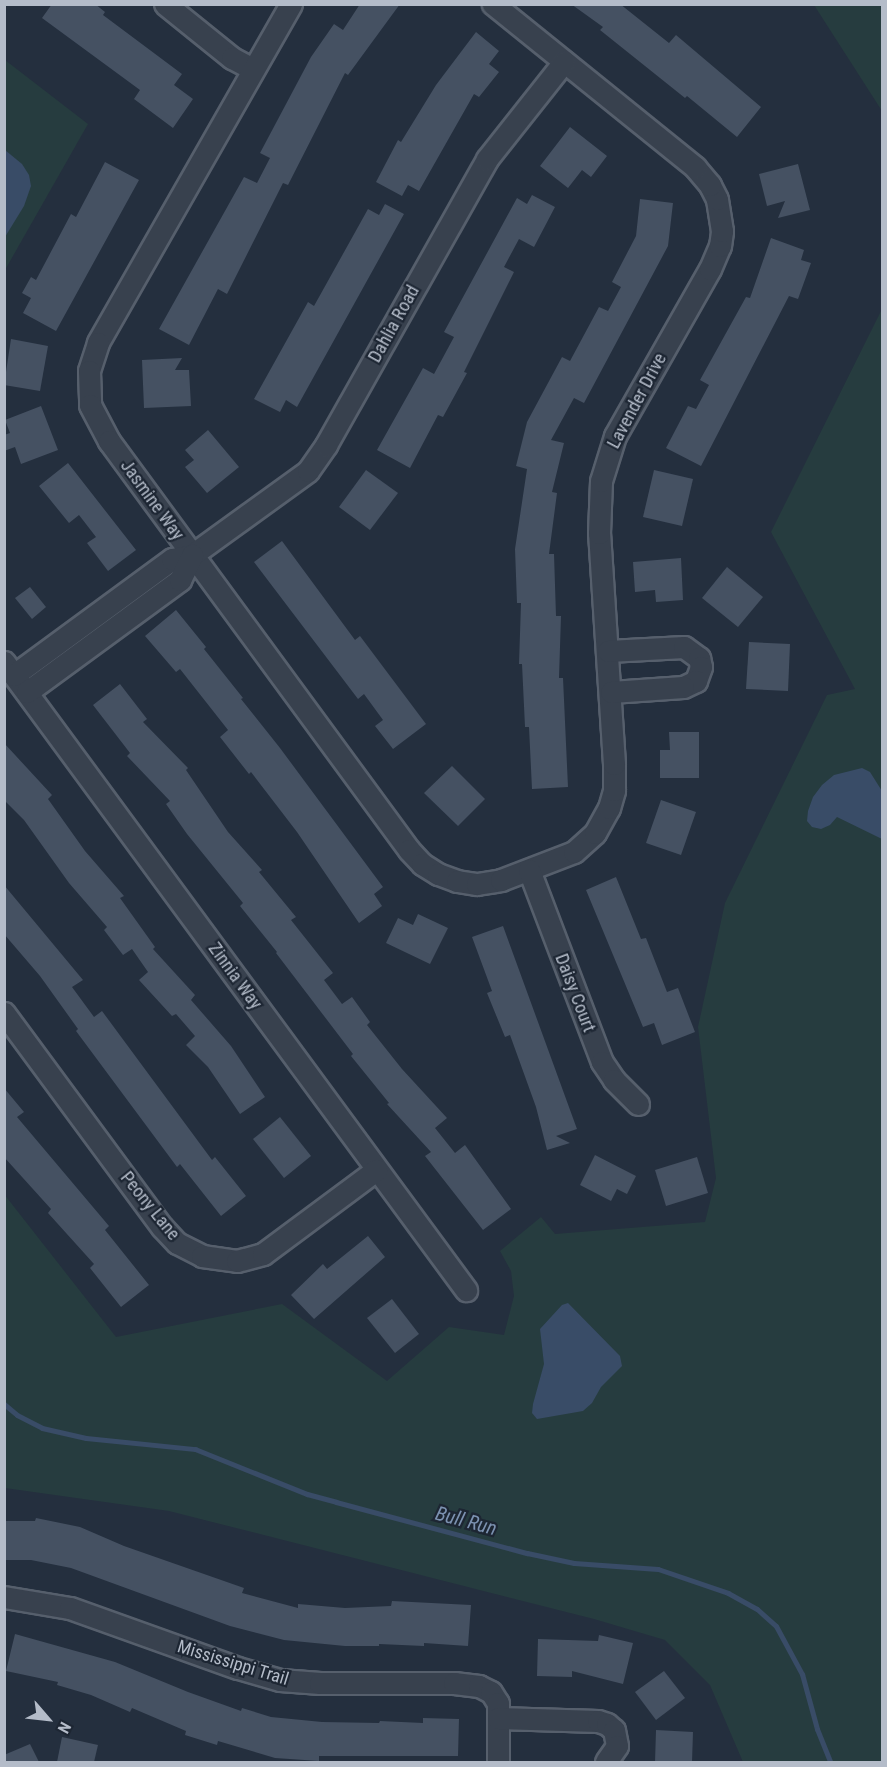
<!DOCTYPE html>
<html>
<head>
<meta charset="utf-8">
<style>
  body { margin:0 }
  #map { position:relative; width:887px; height:1767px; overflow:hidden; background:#242f3e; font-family:"Roboto Condensed",sans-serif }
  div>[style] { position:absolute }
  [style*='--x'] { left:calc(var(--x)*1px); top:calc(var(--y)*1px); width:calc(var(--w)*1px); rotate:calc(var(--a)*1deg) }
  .green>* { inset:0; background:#263c3f }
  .water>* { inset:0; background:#394c67 }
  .stream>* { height:5px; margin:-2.5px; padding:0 2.5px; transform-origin:2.5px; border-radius:2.5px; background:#394c67 }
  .building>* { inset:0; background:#455162 }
  .roads { filter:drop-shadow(2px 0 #565f6c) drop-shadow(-2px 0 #565f6c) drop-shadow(0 2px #565f6c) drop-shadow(0 -2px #565f6c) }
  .street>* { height:21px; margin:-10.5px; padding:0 10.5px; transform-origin:10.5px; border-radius:10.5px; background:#38414e }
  span { translate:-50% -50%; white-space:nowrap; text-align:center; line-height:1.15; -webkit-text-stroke:4.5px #1d2633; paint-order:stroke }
  .street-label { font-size:18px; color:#b4bcc9 }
  .water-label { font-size:20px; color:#7c92b1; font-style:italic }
  .frame { position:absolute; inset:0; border:6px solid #b4bcc9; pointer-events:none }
  .north { position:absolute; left:18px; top:1689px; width:60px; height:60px; -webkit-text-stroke:4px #1d2633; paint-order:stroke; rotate:118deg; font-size:16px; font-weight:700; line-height:24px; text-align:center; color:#b4bcc9 }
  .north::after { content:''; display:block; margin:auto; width:21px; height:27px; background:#b4bcc9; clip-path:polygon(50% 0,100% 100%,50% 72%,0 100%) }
</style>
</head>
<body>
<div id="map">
  <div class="green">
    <i style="clip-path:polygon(814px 5px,882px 5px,882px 111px)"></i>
    <i style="clip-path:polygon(5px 60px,88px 124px,5px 270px)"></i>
    <i style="clip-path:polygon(882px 309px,882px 1762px,743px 1762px,710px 1685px,665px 1640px,594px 1619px,169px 1511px,5px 1488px,4px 1194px,116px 1337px,282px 1304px,387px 1381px,449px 1327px,504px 1335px,514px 1296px,511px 1271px,500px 1251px,541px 1217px,555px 1234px,705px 1222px,716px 1178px,698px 1027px,725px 903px,827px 695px,855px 689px,771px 532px)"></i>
  </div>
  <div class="water">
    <i style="clip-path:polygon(5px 150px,22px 164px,29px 175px,31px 186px,24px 206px,5px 237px)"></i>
    <i style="clip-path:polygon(862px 768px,870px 772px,882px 791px,882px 839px,837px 817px,830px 825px,821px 829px,812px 827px,807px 821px,808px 811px,813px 797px,822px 785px,834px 775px)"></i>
    <i style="clip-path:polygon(568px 1303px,620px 1356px,622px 1366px,601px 1387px,592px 1403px,583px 1411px,537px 1419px,532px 1413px,533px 1404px,544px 1364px,540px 1329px,562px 1305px)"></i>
  </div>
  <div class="stream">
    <i style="--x:4;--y:1404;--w:17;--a:40"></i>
    <i style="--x:17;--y:1415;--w:28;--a:27"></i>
    <i style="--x:42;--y:1428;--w:45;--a:12.8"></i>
    <i style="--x:86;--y:1438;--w:110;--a:5.8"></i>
    <i style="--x:195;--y:1449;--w:121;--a:21.9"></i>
    <i style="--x:307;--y:1494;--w:30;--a:15"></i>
    <i style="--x:336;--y:1502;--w:198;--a:15"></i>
    <i style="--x:527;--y:1553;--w:48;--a:12"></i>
    <i style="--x:574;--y:1563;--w:84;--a:4.1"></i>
    <i style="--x:658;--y:1569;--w:74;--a:18.9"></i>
    <i style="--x:728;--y:1593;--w:33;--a:29"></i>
    <i style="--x:757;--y:1609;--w:25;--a:42"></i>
    <i style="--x:776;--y:1626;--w:55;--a:61.6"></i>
    <i style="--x:802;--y:1674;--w:57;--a:74.7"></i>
    <i style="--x:817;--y:1729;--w:35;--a:68"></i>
  </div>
  <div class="building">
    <i style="clip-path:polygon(52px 4px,95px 4px,105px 12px,103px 15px,182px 74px,174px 85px,193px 99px,173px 128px,134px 99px,140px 90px,42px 18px)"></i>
    <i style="clip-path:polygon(360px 4px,400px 4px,348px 75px,345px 73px,288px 185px,283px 183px,227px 294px,218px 289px,189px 345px,159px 329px,244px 177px,257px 183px,270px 158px,260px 153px,311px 57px,334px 24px,343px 30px)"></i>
    <i style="clip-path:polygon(571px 4px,620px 4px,669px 43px,676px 35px,761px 107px,737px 137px,687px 96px,685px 98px,600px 30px,603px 27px)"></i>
    <i style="clip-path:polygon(476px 32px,499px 51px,489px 64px,499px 72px,479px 97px,474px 94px,419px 191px,408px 185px,402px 196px,376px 182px,398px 140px,401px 142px,436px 85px)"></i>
    <i style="clip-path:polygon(570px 127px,607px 156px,591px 177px,582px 170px,568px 188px,540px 166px)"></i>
    <i style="clip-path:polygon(105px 162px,139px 180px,56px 331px,23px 313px,31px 298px,22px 293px,31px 277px,36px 280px,71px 214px,76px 217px)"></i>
    <i style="clip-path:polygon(798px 164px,810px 210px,778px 218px,785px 201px,767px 206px,759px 174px)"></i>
    <i style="clip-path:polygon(532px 195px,555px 207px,534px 247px,519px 239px,504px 267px,514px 272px,464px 372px,467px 373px,443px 417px,438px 415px,410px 468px,377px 450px,423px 368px,434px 374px,454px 337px,444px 332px,517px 198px,527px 204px)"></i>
    <i style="clip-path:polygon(640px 199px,673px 203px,668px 246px,584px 403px,574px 398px,551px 440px,564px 443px,552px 492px,557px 493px,549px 554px,554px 554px,556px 616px,561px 616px,559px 678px,563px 678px,568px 787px,532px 789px,529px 727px,525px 727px,522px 664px,519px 664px,521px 603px,517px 603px,515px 549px,527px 469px,516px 466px,527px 422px,562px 357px,570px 361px,599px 307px,608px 311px,621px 287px,612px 282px,636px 236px)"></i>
    <i style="clip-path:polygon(385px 204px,404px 214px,297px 407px,286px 400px,280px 412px,254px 399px,308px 302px,314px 306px,368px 209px,379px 215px)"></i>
    <i style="clip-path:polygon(771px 238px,804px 250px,801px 260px,811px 263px,798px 299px,789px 296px,701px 466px,666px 448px,688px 406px,696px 409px,709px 385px,700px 380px,746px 297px,750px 298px)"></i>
    <i style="clip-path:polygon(11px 339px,48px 346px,40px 391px,4px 385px)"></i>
    <i style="clip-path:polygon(182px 358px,175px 370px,189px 370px,191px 406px,144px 408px,142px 360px)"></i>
    <i style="clip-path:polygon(41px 406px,58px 450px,21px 464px,15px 447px,4px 451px,4px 435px,10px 433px,5px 420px)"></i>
    <i style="clip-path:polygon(208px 430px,239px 467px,207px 493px,185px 467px,194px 460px,185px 450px)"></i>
    <i style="clip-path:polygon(68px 463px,136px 550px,108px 571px,87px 543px,96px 537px,79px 515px,69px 523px,39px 486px)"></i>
    <i style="clip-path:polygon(366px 470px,398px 493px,370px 530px,339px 507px)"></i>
    <i style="clip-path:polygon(654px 470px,693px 479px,682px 526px,643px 517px)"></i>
    <i style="clip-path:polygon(282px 541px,355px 640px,360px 636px,426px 724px,393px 749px,375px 726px,383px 720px,364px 694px,358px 699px,254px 562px)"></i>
    <i style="clip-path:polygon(681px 558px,683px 600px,656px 602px,655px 590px,635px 592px,633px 562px)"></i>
    <i style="clip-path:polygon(727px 567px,763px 597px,738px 627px,702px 598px)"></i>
    <i style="clip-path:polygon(30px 587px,46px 607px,32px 619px,15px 598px)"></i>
    <i style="clip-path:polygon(176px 610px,206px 647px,204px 649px,243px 698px,241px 699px,280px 748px,383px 887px,374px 894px,382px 906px,359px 923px,297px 832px,251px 772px,249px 774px,220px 737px,228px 730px,180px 669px,176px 672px,145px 636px)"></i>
    <i style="clip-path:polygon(749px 642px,790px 644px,788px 691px,746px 689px)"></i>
    <i style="clip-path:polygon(120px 684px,147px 719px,143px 722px,188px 768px,186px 770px,228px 832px,262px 870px,259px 872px,296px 917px,291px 920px,333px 973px,324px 980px,342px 1004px,352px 997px,370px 1022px,367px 1025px,402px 1069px,447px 1118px,435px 1128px,455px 1153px,465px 1145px,511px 1209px,483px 1230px,425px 1156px,431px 1152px,387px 1104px,389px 1103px,351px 1056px,353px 1054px,276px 953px,277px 952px,240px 906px,243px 903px,187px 834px,166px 804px,170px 801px,127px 756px,130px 753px,93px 705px)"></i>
    <i style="clip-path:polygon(669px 732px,699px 732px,699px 778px,660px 778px,660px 750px,670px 750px)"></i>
    <i style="clip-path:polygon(4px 743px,52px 795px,48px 799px,85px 851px,124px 896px,120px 898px,155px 947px,153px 949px,195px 995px,191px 1000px,231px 1046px,265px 1097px,240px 1114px,208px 1067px,186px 1045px,195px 1036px,176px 1014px,172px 1016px,139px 980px,148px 972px,132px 949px,123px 955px,104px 930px,107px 927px,69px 883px,24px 820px,4px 800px)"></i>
    <i style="clip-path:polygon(452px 766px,485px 799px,458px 826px,424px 793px)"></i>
    <i style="clip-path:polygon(661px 800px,696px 812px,681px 855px,646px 843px)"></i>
    <i style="clip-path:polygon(616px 877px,641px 939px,646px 938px,667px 992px,678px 988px,695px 1032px,662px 1045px,654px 1023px,643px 1027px,586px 890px)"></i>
    <i style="clip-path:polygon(4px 885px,83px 980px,72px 987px,94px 1017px,102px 1011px,212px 1160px,215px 1157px,246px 1196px,221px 1216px,180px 1164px,177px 1167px,76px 1031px,78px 1029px,40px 976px,4px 934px)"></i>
    <i style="clip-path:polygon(418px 914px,448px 928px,430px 964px,386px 943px,398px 918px,413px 925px)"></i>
    <i style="clip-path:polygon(503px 926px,577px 1129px,556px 1136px,570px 1143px,547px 1150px,536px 1107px,510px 1035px,505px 1037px,487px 993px,492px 991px,472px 937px)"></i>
    <i style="clip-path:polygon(4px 1088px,24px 1112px,17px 1117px,109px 1226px,105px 1230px,149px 1285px,121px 1307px,90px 1268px,94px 1264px,48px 1213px,51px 1209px,4px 1157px)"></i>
    <i style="clip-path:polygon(280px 1117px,311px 1156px,284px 1178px,253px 1139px)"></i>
    <i style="clip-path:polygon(595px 1155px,636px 1176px,627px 1194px,617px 1189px,611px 1201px,580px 1185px)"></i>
    <i style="clip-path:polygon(697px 1157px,708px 1193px,666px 1206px,655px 1170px)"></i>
    <i style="clip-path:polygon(368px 1236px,385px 1257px,314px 1319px,291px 1295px,323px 1264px,327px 1269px)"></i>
    <i style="clip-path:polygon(392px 1299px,419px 1334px,395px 1353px,367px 1318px)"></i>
    <i style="clip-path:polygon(36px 1518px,80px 1527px,124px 1546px,244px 1588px,242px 1593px,298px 1608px,298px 1604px,345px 1608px,391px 1606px,392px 1601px,471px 1605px,468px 1646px,424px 1643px,424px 1646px,379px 1644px,379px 1646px,345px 1646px,284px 1640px,230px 1626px,71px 1568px,31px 1560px,4px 1560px,4px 1521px,35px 1521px)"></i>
    <i style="clip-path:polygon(15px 1634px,115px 1662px,188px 1692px,241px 1711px,242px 1708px,271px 1717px,322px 1722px,379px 1723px,380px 1721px,423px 1723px,423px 1718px,459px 1719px,458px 1756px,319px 1756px,319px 1761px,275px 1758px,218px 1741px,217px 1745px,185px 1735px,186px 1731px,132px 1708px,130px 1712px,91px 1695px,57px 1685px,58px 1682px,6px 1671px)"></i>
    <i style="clip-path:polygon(599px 1635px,633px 1643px,623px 1684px,572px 1671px,572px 1677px,537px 1676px,538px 1639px,598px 1641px)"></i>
    <i style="clip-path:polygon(664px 1671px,685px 1698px,656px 1720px,635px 1692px)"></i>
    <i style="clip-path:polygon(656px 1730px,693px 1732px,692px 1762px,655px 1762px)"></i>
    <i style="clip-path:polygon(62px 1737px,98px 1745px,94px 1762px,57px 1762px)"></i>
    <i style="clip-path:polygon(30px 1744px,39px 1762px,4px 1762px,4px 1755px)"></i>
  </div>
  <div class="roads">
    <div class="street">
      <i style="--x:165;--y:4;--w:86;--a:38.9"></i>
      <i style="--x:232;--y:58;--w:24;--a:28"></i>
      <i style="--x:291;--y:4;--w:390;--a:119.7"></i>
      <i style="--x:98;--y:343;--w:29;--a:108"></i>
      <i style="--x:89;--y:371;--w:34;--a:88"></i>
      <i style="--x:90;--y:405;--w:41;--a:62.2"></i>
      <i style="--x:109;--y:441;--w:507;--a:53.74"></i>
      <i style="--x:409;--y:850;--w:19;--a:47"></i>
      <i style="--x:422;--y:864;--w:19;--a:32"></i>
      <i style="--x:438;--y:874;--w:20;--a:20"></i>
      <i style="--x:457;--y:881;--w:20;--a:9"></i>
      <i style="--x:477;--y:884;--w:24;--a:-9"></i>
      <i style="--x:501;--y:880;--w:78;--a:-21"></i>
      <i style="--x:574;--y:852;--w:28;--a:-42"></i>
      <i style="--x:595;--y:833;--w:29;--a:-61"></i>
      <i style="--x:609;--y:808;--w:19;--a:-74"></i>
      <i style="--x:614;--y:790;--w:26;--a:-90"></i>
      <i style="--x:614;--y:764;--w:231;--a:-93.7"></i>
      <i style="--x:599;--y:533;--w:52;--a:-87.8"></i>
      <i style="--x:601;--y:481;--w:47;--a:-72.7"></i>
      <i style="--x:615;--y:436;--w:192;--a:-60.4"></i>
      <i style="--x:710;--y:269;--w:25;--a:-67"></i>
      <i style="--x:720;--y:246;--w:15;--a:-82"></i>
      <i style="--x:722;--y:231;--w:32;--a:-99"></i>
      <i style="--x:717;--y:199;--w:16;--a:-117"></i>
      <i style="--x:710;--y:185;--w:23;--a:-130"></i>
      <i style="--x:695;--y:167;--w:260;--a:-141.1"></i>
      <i style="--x:608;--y:651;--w:76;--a:-3"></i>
      <i style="--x:684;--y:647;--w:19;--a:36"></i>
      <i style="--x:699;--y:658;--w:9;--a:77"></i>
      <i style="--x:701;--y:667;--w:15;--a:110"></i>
      <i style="--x:696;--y:681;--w:14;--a:155"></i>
      <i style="--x:683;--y:687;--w:72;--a:176"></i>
      <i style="--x:4;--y:662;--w:780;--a:53.66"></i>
      <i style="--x:14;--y:675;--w:196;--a:-36.3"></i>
      <i style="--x:172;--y:559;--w:20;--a:-11"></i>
      <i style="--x:192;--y:555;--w:143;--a:-35.9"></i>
      <i style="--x:308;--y:471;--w:32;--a:-55"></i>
      <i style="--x:326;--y:445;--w:328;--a:-60.6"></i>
      <i style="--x:487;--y:159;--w:124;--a:-51.6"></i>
      <i style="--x:27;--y:692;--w:190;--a:-36.2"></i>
      <i style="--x:180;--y:580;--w:28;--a:-64"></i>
      <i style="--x:529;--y:870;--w:205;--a:69.2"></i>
      <i style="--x:602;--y:1062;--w:22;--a:56"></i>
      <i style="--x:614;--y:1080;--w:34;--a:45"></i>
      <i style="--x:4;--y:1013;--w:266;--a:53.6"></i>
      <i style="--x:162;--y:1227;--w:22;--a:47"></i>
      <i style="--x:177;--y:1243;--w:28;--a:27"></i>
      <i style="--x:202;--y:1256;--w:35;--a:8"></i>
      <i style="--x:237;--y:1261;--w:27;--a:-15"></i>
      <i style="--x:263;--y:1254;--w:141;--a:-36.6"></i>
      <i style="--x:4;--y:1597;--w:67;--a:9.5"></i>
      <i style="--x:70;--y:1608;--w:178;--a:19.7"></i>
      <i style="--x:238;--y:1668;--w:44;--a:15.9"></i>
      <i style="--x:280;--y:1680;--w:40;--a:4.3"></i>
      <i style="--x:320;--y:1683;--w:134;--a:0"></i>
      <i style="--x:454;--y:1683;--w:25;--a:7"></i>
      <i style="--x:479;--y:1686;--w:13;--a:27"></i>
      <i style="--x:491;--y:1692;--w:13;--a:58"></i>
      <i style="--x:498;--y:1703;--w:59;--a:90"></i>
      <i style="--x:498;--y:1718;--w:100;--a:1.7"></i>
      <i style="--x:598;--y:1721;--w:9;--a:18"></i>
      <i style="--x:607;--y:1724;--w:9;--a:41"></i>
      <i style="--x:614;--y:1730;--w:16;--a:79"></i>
      <i style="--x:617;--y:1746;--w:19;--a:125"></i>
    </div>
  </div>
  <div class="street-label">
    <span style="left:394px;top:324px;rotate:-61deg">Dahlia Road</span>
    <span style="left:637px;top:401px;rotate:-62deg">Lavender Drive</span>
    <span style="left:152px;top:500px;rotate:54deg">Jasmine Way</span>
    <span style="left:235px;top:976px;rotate:54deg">Zinnia Way</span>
    <span style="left:575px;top:993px;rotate:69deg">Daisy Court</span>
    <span style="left:150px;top:1206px;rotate:51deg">Peony Lane</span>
    <span style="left:233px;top:1663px;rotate:17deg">Mississippi Trail</span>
  </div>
  <div class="water-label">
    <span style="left:466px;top:1521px;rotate:15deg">Bull Run</span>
  </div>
  <div class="frame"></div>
  <div class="north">N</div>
</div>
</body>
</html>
